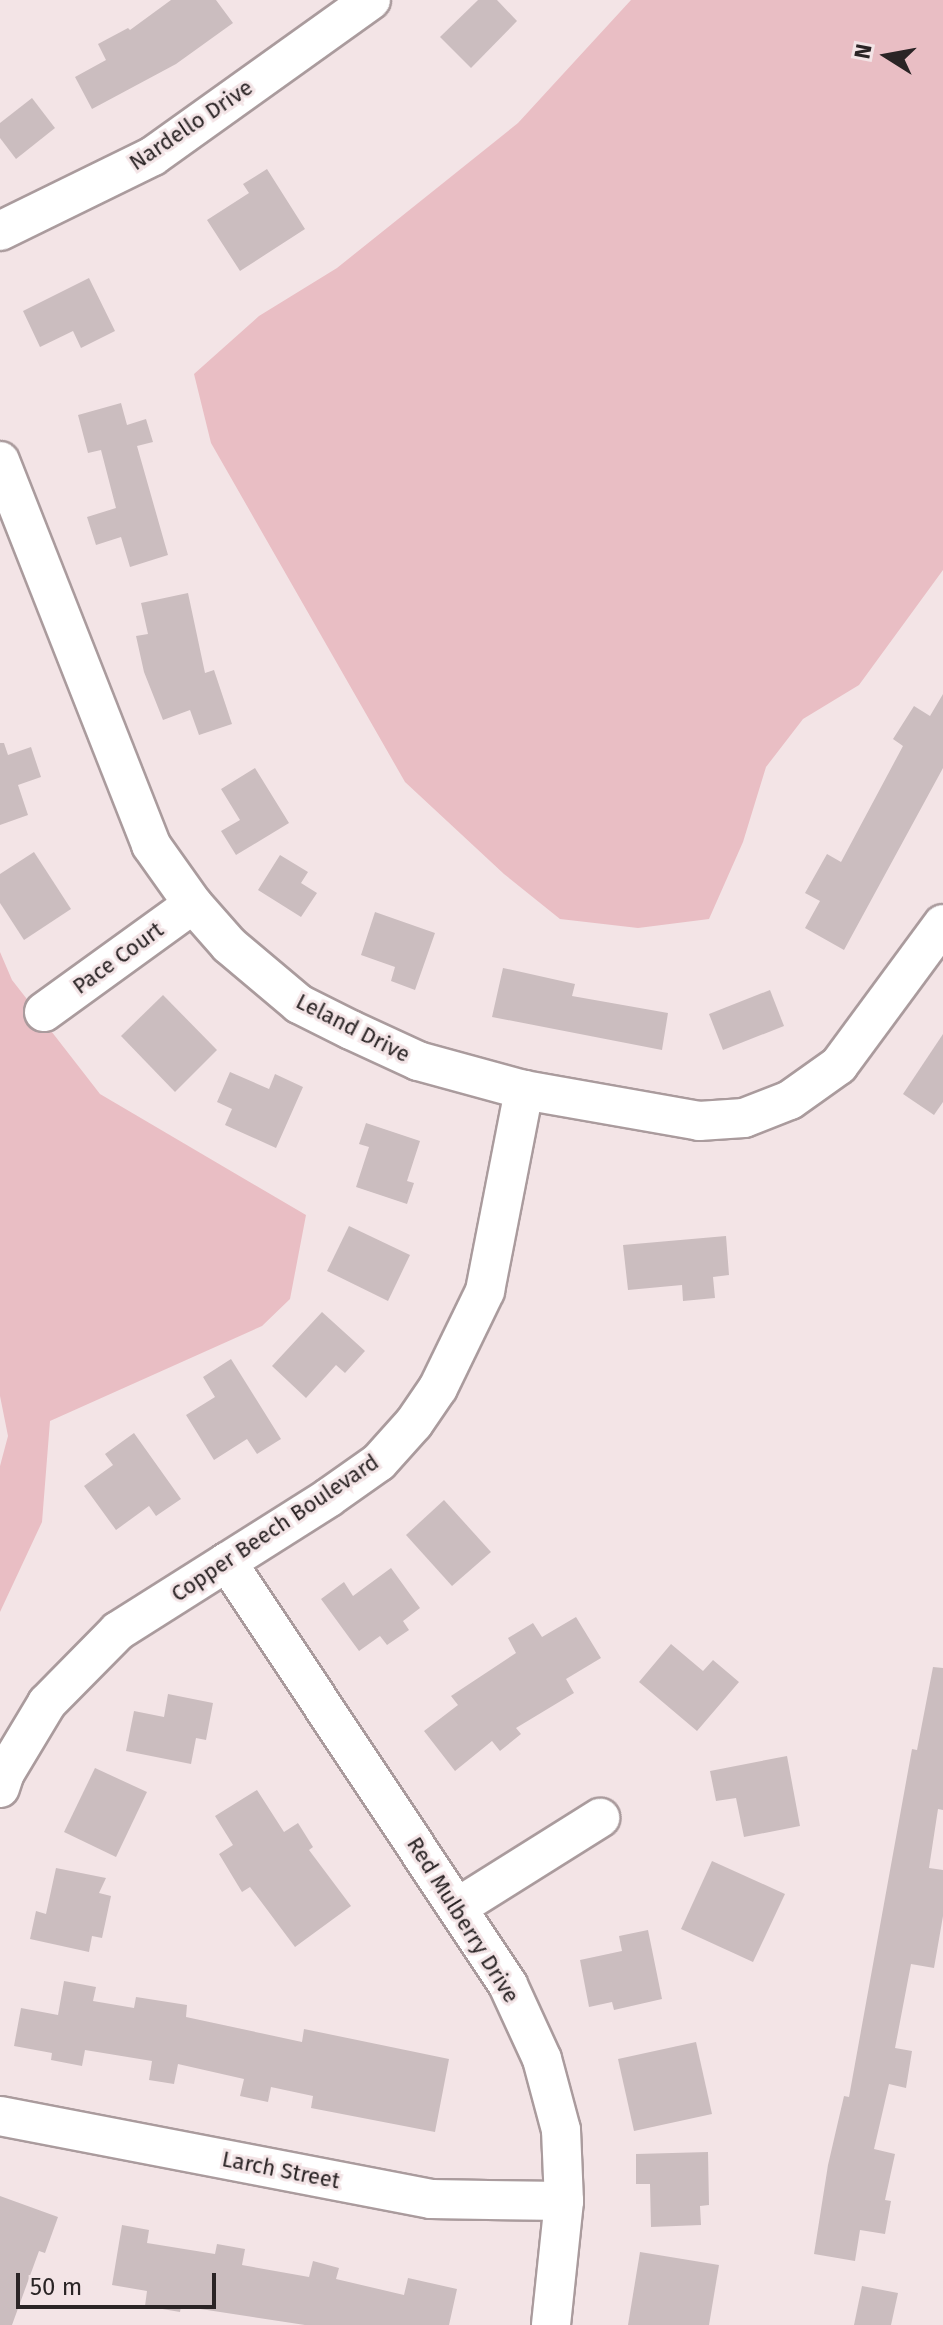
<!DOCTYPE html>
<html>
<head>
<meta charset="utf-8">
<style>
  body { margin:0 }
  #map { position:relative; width:943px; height:2325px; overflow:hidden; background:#f3e4e6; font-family:"Fira Sans",sans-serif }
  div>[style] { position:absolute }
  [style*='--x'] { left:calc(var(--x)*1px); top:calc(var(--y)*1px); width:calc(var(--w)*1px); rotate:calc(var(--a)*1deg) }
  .green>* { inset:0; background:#e9bec4 }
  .building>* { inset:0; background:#cbbdbf }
  .roads { filter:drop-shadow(2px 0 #aa9b9d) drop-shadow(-2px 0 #aa9b9d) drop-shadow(0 2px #aa9b9d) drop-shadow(0 -2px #aa9b9d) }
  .minor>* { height:38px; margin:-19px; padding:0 19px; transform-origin:19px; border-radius:19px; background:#fff }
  span { translate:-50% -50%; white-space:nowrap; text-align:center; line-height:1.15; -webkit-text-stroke:6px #f3e4e6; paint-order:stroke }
  .street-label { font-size:22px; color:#2a2425 }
  .north { position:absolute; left:847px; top:16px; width:80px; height:80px; -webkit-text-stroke:6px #f3e4e6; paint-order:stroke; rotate:281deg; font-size:22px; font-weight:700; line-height:32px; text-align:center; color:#2a2425 }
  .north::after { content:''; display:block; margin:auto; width:28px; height:36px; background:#2a2425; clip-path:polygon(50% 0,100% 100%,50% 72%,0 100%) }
  .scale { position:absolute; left:16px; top:2273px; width:200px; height:36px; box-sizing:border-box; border:4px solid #2a2425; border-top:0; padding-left:10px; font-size:24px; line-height:28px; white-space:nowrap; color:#2a2425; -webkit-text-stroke:6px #f3e4e6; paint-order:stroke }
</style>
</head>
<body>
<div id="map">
  <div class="green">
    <i style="clip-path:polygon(631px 0,943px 0,943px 570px,859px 685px,803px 719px,766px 767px,743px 842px,709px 919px,638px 928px,560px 919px,504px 874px,405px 782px,211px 443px,194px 374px,259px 316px,337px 268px,518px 123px)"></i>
    <i style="clip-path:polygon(0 952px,12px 980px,30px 1003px,23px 1010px,42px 1031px,48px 1027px,100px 1094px,306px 1215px,290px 1299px,262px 1326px,50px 1421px,42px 1522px,0 1612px,0 1466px,8px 1436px,0 1396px)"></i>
  </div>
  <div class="building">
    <i style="clip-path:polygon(171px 0,216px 0,233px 23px,176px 64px,92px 109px,75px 77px,106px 60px,98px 44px,128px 28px,130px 30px)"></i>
    <i style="clip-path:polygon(478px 0,497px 0,517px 21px,471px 68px,440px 37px)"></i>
    <i style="clip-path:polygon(32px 98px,55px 128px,16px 159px,0 138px,0 123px)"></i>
    <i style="clip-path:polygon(267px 169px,305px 229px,240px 271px,207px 220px,249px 193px,243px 184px)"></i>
    <i style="clip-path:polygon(89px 278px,115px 331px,81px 348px,73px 331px,40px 347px,23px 311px)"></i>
    <i style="clip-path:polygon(121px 403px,127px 425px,146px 419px,153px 442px,137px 446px,168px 555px,130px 567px,121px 537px,96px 545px,87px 517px,116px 508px,101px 450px,88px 453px,78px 415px)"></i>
    <i style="clip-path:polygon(188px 593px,205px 673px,214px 670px,232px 724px,199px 735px,190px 710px,163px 720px,144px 672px,136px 636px,148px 634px,141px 603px)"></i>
    <i style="clip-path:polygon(943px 694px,943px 768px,844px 950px,805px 928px,820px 901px,805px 893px,827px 854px,841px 862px,903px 746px,893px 739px,914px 706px,930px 716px)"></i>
    <i style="clip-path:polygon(0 743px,4px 743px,8px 755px,31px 747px,41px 777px,18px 785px,28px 815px,0 825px)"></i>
    <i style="clip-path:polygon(255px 768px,289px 823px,236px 855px,221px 831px,240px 820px,221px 789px)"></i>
    <i style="clip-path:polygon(34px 852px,71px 909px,24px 940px,0 903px,0 874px)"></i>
    <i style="clip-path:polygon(280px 855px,308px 872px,301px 883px,317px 893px,301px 917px,258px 890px)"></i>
    <i style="clip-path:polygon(375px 912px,435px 933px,415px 990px,391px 981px,395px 967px,361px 955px)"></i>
    <i style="clip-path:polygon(503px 968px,575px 984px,572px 996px,668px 1013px,662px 1050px,492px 1017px)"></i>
    <i style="clip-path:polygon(770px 990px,784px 1026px,723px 1050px,709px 1014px)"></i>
    <i style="clip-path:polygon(163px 995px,217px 1050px,175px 1092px,121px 1036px)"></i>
    <i style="clip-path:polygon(943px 1034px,943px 1102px,934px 1115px,903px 1094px)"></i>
    <i style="clip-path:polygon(230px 1072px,269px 1089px,275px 1074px,303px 1087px,276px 1148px,225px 1125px,232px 1109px,217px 1102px)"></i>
    <i style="clip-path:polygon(366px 1123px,420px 1141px,407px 1181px,414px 1183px,407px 1204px,356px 1187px,369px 1147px,359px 1144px)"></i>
    <i style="clip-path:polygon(349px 1226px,410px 1255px,388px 1301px,327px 1271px)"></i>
    <i style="clip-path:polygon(726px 1236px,729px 1275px,713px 1277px,715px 1298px,683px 1301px,682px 1285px,628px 1290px,623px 1245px)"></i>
    <i style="clip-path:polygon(322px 1312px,365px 1351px,345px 1373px,336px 1365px,306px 1398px,272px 1366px)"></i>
    <i style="clip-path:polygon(231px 1359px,281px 1439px,257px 1454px,247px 1439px,214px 1460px,186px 1415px,215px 1397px,203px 1377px)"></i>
    <i style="clip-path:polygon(134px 1433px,181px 1499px,156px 1516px,149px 1506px,116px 1530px,84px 1486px,113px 1465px,105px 1454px)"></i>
    <i style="clip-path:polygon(444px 1500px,491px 1552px,452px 1586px,406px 1535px)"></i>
    <i style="clip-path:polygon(391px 1568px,420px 1608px,403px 1621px,409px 1630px,387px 1645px,380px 1636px,359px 1651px,321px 1599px,344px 1582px,353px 1596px)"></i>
    <i style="clip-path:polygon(576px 1617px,601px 1658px,566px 1679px,574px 1693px,516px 1728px,521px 1734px,500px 1751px,492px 1741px,455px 1771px,424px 1731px,458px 1705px,451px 1696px,516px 1653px,508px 1638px,533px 1623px,542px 1637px)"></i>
    <i style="clip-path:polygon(671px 1644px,703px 1671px,713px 1660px,739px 1682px,697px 1731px,639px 1682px)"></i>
    <i style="clip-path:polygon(933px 1667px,943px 1668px,943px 1810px,938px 1809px,929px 1868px,943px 1870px,943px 1916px,934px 1968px,911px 1964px,895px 2048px,912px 2051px,906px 2088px,889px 2084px,874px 2149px,895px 2154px,885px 2200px,891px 2201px,885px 2234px,860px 2230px,855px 2261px,814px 2254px,828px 2165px,844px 2096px,849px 2097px,912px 1749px,917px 1750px)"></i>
    <i style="clip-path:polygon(168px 1694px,213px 1703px,206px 1740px,196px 1738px,191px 1764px,126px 1751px,134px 1711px,164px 1717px)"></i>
    <i style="clip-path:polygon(787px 1756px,800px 1826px,744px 1837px,736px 1798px,716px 1801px,710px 1771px)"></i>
    <i style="clip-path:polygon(95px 1768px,147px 1792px,116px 1857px,64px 1832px)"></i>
    <i style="clip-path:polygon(257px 1790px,284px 1832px,298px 1823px,313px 1847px,309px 1850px,351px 1906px,295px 1947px,250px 1887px,242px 1892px,219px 1854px,233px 1845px,215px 1816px)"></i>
    <i style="clip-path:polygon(712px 1861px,785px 1894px,753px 1962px,681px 1929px)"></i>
    <i style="clip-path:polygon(56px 1868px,106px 1878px,99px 1893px,111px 1896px,102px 1938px,92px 1936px,89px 1952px,30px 1939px,36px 1911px,46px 1914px)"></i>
    <i style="clip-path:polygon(648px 1930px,662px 1999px,614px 2010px,612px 2002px,589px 2007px,580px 1960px,622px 1951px,619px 1936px)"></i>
    <i style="clip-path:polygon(64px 1981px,96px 1987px,93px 2001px,134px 2008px,136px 1997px,187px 2005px,186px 2017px,302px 2042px,304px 2029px,449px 2059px,435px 2132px,311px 2108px,313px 2096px,271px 2087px,268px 2102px,240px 2096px,244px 2079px,178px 2064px,174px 2084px,149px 2080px,152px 2061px,85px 2050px,82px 2066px,51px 2060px,52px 2053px,14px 2046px,21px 2008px,58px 2015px)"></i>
    <i style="clip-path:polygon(696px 2042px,712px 2114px,634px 2131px,618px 2059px)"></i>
    <i style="clip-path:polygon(708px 2152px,709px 2205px,700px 2206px,701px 2225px,651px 2227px,650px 2184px,636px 2184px,636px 2154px)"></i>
    <i style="clip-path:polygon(0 2196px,58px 2217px,45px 2253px,39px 2251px,12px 2325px,0 2325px)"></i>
    <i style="clip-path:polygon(122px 2225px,149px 2230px,147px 2243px,215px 2254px,217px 2244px,245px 2249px,242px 2265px,309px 2277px,313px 2261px,339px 2268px,336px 2279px,404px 2295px,408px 2278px,457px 2289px,449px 2325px,305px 2325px,181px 2306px,180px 2312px,145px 2306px,147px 2291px,112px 2285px)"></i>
    <i style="clip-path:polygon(640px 2252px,719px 2265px,709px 2325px,628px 2325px)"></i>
    <i style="clip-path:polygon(862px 2286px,898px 2293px,891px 2325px,854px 2325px)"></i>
  </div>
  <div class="roads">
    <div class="minor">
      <i style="--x:0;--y:231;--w:170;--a:-26.1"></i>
      <i style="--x:153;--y:156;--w:268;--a:-35.6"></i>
      <i style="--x:0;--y:461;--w:413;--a:68.5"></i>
      <i style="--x:151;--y:845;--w:72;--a:54.6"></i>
      <i style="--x:193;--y:904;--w:55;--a:48.7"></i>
      <i style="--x:229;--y:945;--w:92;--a:40.1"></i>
      <i style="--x:299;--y:1004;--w:58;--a:26.6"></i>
      <i style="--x:351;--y:1030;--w:74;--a:24.8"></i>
      <i style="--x:418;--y:1061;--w:110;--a:15.3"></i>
      <i style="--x:524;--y:1090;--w:178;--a:10"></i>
      <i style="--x:699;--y:1121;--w:45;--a:-3.8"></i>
      <i style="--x:744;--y:1118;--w:49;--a:-21.4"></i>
      <i style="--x:790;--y:1100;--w:60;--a:-35.5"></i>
      <i style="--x:839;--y:1065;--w:175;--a:-53.6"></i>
      <i style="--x:44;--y:1012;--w:184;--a:-35.9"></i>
      <i style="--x:227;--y:1562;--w:508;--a:56.4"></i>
      <i style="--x:508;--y:1985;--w:81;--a:65.3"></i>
      <i style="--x:542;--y:2059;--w:73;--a:75"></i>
      <i style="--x:561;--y:2130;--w:71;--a:87.6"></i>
      <i style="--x:564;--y:2201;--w:125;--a:96"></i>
      <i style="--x:0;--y:1788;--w:16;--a:-72"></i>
      <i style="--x:5;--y:1773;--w:82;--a:-59"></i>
      <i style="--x:47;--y:1703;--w:101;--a:-45.4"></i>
      <i style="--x:118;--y:1631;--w:249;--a:-32.3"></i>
      <i style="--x:328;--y:1498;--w:62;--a:-35.2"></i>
      <i style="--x:379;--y:1462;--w:52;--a:-48.1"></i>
      <i style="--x:414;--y:1423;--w:42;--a:-55.6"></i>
      <i style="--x:438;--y:1388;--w:108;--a:-64.1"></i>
      <i style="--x:485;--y:1291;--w:205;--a:-79"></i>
      <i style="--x:458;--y:1907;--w:168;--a:-32.1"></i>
      <i style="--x:0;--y:2116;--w:439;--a:10.9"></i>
      <i style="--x:431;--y:2199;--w:133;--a:0.9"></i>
    </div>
  </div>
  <div class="street-label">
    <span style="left:191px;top:125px;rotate:-34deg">Nardello Drive</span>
    <span style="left:118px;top:958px;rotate:-36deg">Pace Court</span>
    <span style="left:353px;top:1028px;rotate:27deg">Leland Drive</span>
    <span style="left:275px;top:1528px;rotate:-34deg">Copper Beech Boulevard</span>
    <span style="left:463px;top:1920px;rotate:58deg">Red Mulberry Drive</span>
    <span style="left:281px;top:2170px;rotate:11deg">Larch Street</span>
  </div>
  <div class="north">N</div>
  <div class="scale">50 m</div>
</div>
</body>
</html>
